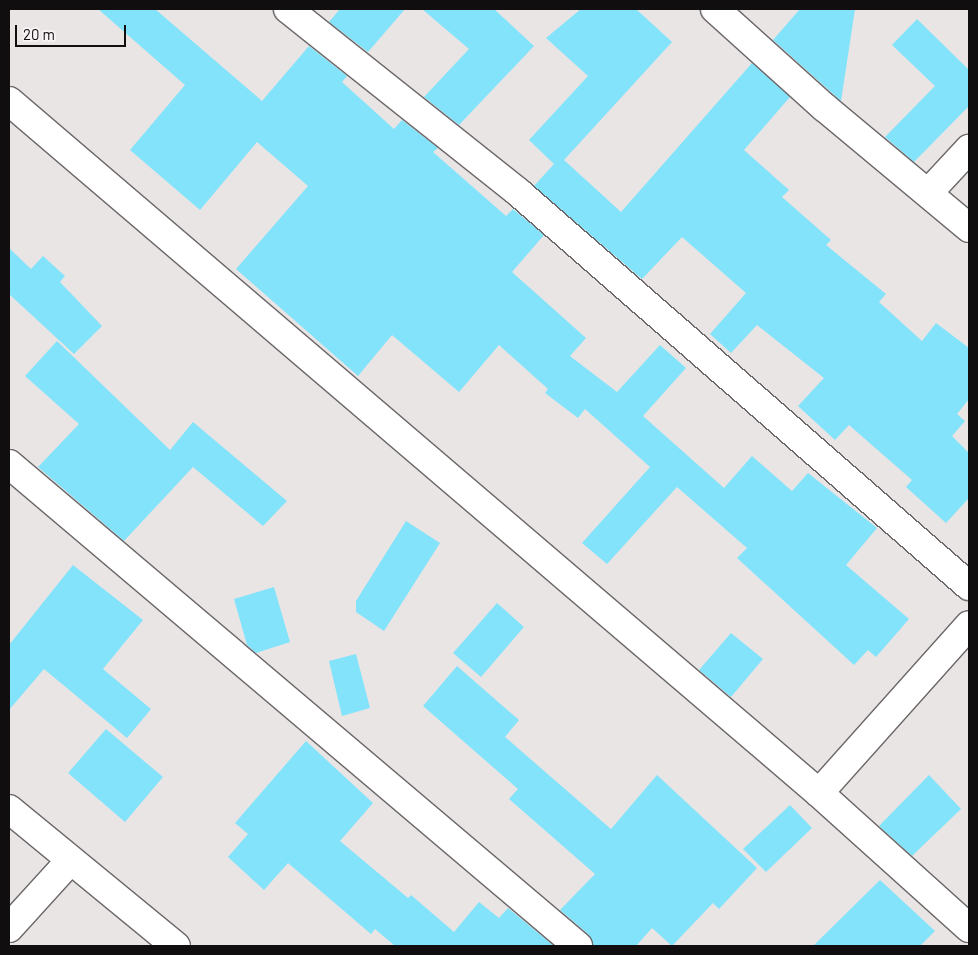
<!DOCTYPE html>
<html>
<head>
<meta charset="utf-8">
<style>
  body { margin:0 }
  #map { position:relative; width:978px; height:955px; overflow:hidden; background:#eae5e5; font-family:Barlow,sans-serif }
  div>[style] { position:absolute }
  [style*='--x'] { left:calc(var(--x)*1px); top:calc(var(--y)*1px); width:calc(var(--w)*1px); rotate:calc(var(--a)*1deg) }
  .building>* { inset:0; background:#82e3fa }
  .roads { filter:drop-shadow(1px 0 #6c6768) drop-shadow(-1px 0 #6c6768) drop-shadow(0 1px #6c6768) drop-shadow(0 -1px #6c6768) }
  .street>* { height:28px; margin:-14px; padding:0 14px; transform-origin:14px; border-radius:14px; background:#fff }
  span { translate:-50% -50%; white-space:nowrap; text-align:center; line-height:1.15; -webkit-text-stroke:4px #f7f2f3; paint-order:stroke }
  .frame { position:absolute; inset:0; border:10px solid #100e0f; pointer-events:none }
  .scale { position:absolute; left:15px; top:25px; width:111px; height:22px; box-sizing:border-box; border:2px solid #100e0f; border-top:0; padding-left:6px; font-size:15px; line-height:18px; white-space:nowrap; color:#100e0f; -webkit-text-stroke:4px #f7f2f3; paint-order:stroke }
</style>
</head>
<body>
<div id="map">
  <div class="building">
    <i style="clip-path:polygon(98px 9px,155px 9px,262px 101px,309px 46px,347px 76px,342px 82px,394px 129px,402px 120px,438px 148px,433px 152px,506px 216px,513px 209px,544px 235px,512px 272px,586px 338px,570px 356px,617px 392px,660px 345px,686px 368px,643px 416px,724px 488px,752px 456px,792px 491px,808px 473px,877px 528px,846px 565px,909px 619px,876px 657px,868px 650px,854px 665px,737px 558px,747px 548px,677px 487px,607px 564px,582px 543px,650px 467px,585px 409px,578px 418px,545px 393px,548px 389px,499px 345px,459px 392px,392px 335px,358px 376px,236px 269px,308px 186px,257px 142px,200px 210px,130px 150px,185px 85px)"></i>
    <i style="clip-path:polygon(340px 9px,405px 9px,368px 52px,329px 22px)"></i>
    <i style="clip-path:polygon(422px 9px,494px 9px,534px 46px,459px 125px,424px 97px,469px 49px)"></i>
    <i style="clip-path:polygon(581px 9px,636px 9px,672px 42px,564px 160px,621px 212px,752px 63px,790px 97px,744px 150px,789px 190px,782px 197px,831px 240px,826px 245px,886px 294px,879px 302px,922px 341px,936px 323px,969px 348px,969px 399px,957px 414px,965px 421px,952px 436px,969px 453px,969px 498px,946px 523px,906px 487px,912px 480px,849px 425px,835px 440px,798px 406px,824px 378px,757px 325px,731px 353px,710px 334px,746px 293px,682px 237px,642px 279px,534px 186px,554px 164px,529px 140px,588px 76px,546px 38px)"></i>
    <i style="clip-path:polygon(800px 9px,855px 9px,841px 101px,773px 40px)"></i>
    <i style="clip-path:polygon(917px 19px,969px 70px,969px 106px,914px 162px,885px 137px,935px 86px,892px 45px)"></i>
    <i style="clip-path:polygon(9px 248px,31px 269px,43px 256px,65px 276px,60px 282px,102px 326px,74px 354px,9px 294px)"></i>
    <i style="clip-path:polygon(57px 341px,170px 450px,193px 422px,287px 501px,263px 526px,193px 467px,124px 541px,38px 467px,79px 424px,25px 376px)"></i>
    <i style="clip-path:polygon(406px 521px,440px 543px,384px 631px,356px 612px,356px 601px)"></i>
    <i style="clip-path:polygon(73px 565px,143px 620px,103px 669px,151px 709px,127px 738px,44px 669px,9px 710px,9px 645px)"></i>
    <i style="clip-path:polygon(274px 587px,290px 642px,256px 653px,247px 645px,234px 599px)"></i>
    <i style="clip-path:polygon(497px 603px,524px 627px,481px 677px,453px 653px)"></i>
    <i style="clip-path:polygon(731px 633px,763px 659px,731px 697px,699px 670px)"></i>
    <i style="clip-path:polygon(356px 654px,370px 708px,342px 716px,329px 661px)"></i>
    <i style="clip-path:polygon(457px 666px,519px 720px,505px 737px,611px 829px,657px 775px,757px 868px,719px 909px,713px 903px,672px 946px,652px 928px,636px 946px,593px 946px,588px 934px,560px 910px,595px 874px,509px 799px,518px 789px,423px 706px)"></i>
    <i style="clip-path:polygon(106px 729px,163px 777px,125px 822px,68px 773px)"></i>
    <i style="clip-path:polygon(306px 741px,373px 803px,340px 841px,408px 898px,411px 895px,454px 932px,479px 902px,499px 918px,508px 908px,554px 946px,395px 946px,375px 929px,371px 934px,288px 863px,264px 890px,228px 857px,248px 834px,235px 823px)"></i>
    <i style="clip-path:polygon(929px 775px,961px 809px,912px 856px,879px 826px)"></i>
    <i style="clip-path:polygon(790px 805px,812px 828px,766px 872px,743px 849px)"></i>
    <i style="clip-path:polygon(880px 880px,935px 931px,920px 946px,813px 946px)"></i>
  </div>
  <div class="roads">
    <div class="street">
      <i style="--x:288;--y:9;--w:294;--a:38.5"></i>
      <i style="--x:518;--y:192;--w:599;--a:41.14"></i>
      <i style="--x:715;--y:9;--w:147;--a:42"></i>
      <i style="--x:824;--y:107;--w:189;--a:39.8"></i>
      <i style="--x:9;--y:101;--w:1065;--a:40.51"></i>
      <i style="--x:819;--y:793;--w:202;--a:42"></i>
      <i style="--x:929;--y:192;--w:59;--a:-47.1"></i>
      <i style="--x:9;--y:464;--w:746;--a:40.27"></i>
      <i style="--x:819;--y:793;--w:225;--a:-48.2"></i>
      <i style="--x:9;--y:809;--w:216;--a:39.4"></i>
      <i style="--x:9;--y:928;--w:91;--a:-47.7"></i>
    </div>
  </div>
  <div class="frame"></div>
  <div class="scale">20 m</div>
</div>
</body>
</html>
